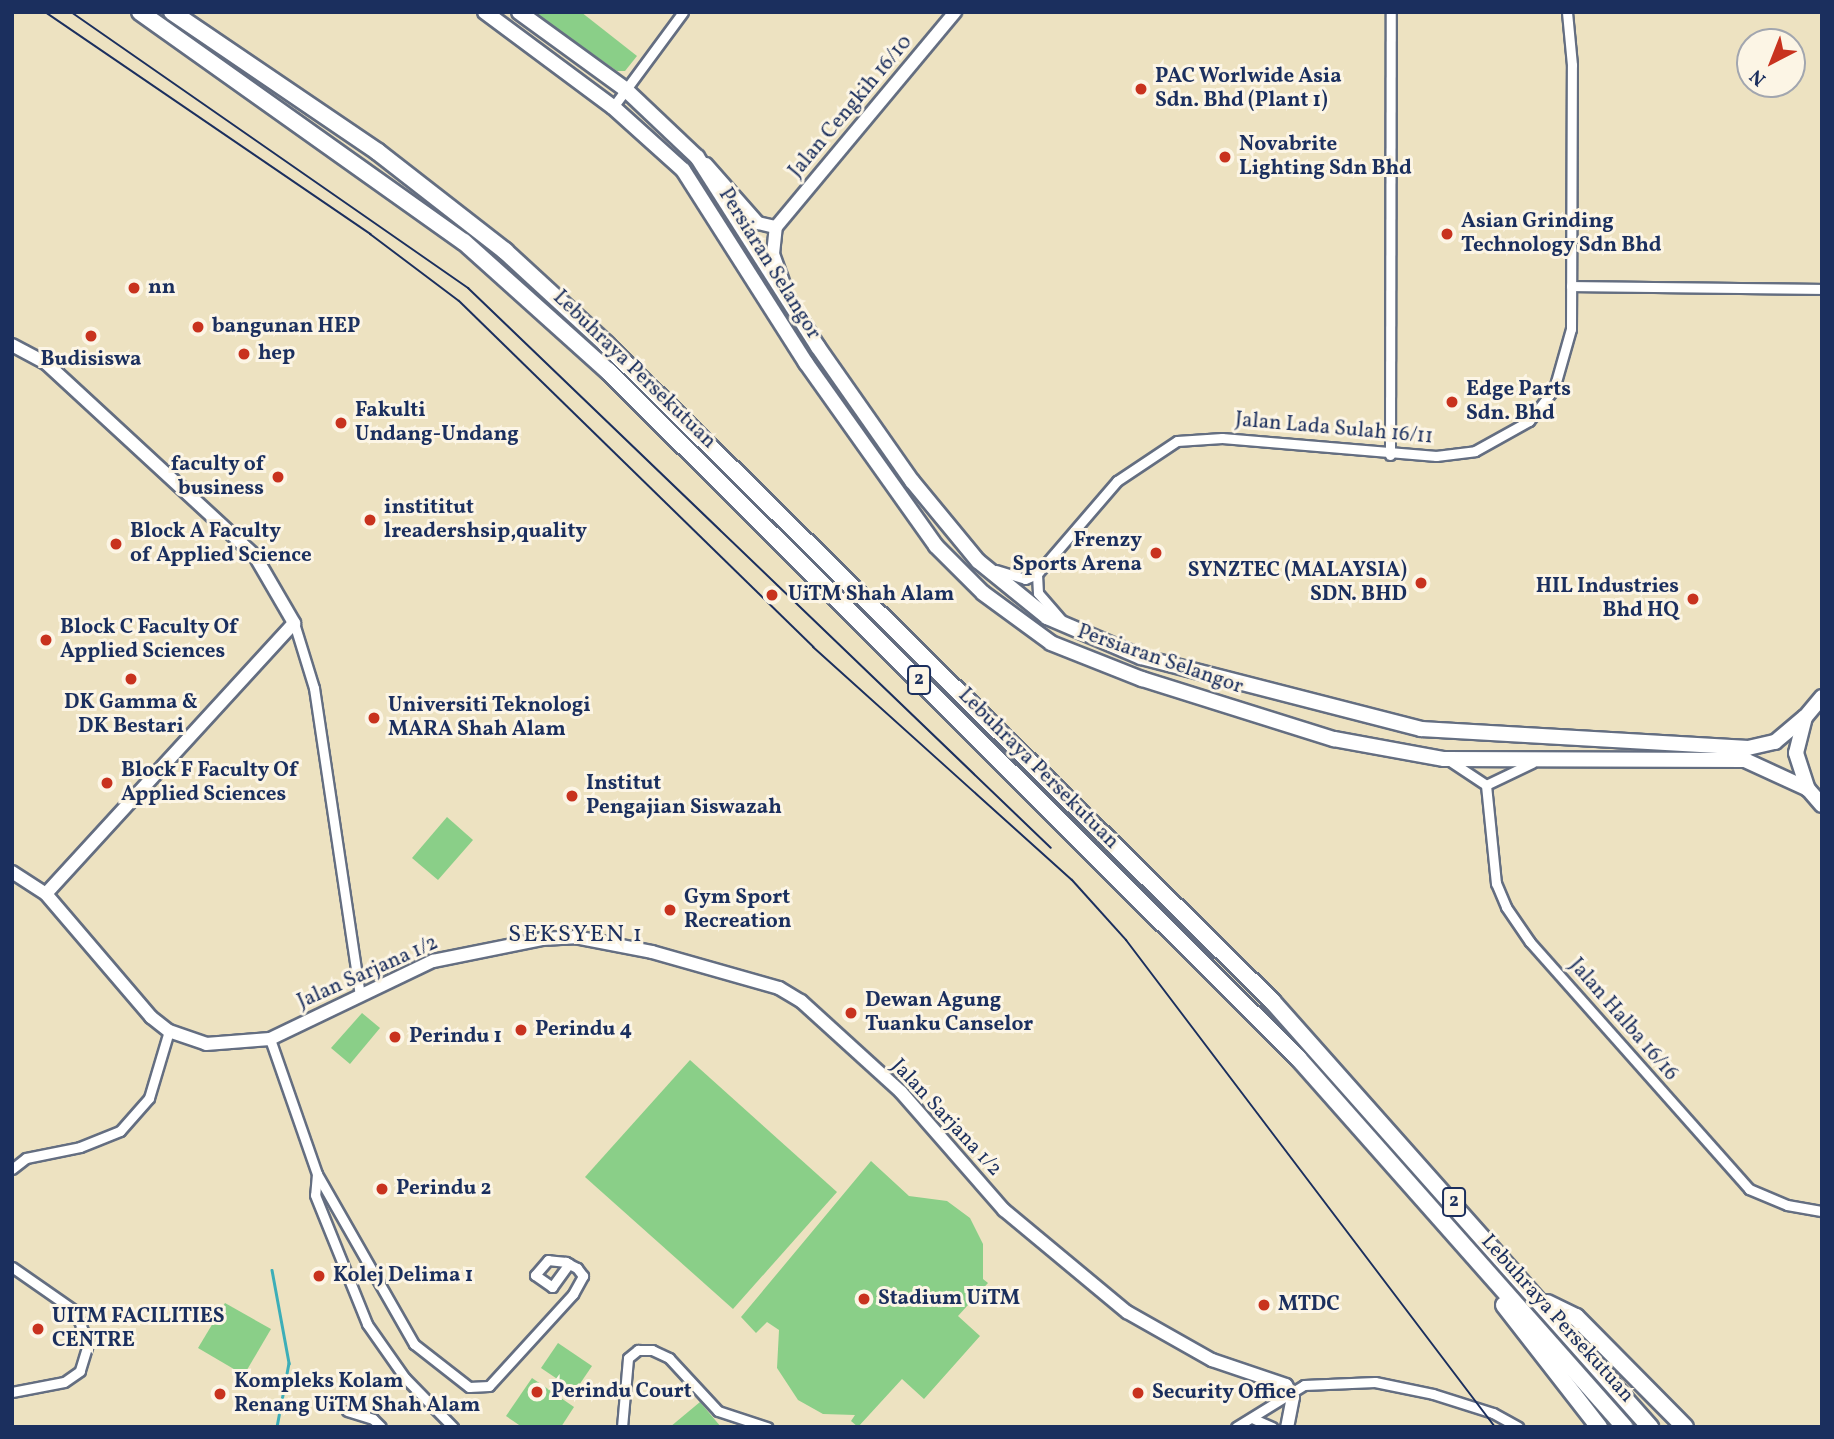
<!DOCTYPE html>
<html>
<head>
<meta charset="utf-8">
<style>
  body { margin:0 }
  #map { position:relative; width:1834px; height:1439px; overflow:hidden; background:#ede2c1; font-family:Vollkorn,serif }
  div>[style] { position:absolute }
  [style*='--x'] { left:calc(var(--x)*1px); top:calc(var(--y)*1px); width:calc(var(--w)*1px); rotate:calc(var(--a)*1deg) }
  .green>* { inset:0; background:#8acf88 }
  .stream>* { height:2.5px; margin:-1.25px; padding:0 1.25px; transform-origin:1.25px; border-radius:1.25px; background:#3daeb8 }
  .roads { filter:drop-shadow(2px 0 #646e81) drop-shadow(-2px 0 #646e81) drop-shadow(0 2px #646e81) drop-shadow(0 -2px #646e81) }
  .street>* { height:9px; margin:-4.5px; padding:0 4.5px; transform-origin:4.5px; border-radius:4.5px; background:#fff }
  .secondary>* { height:12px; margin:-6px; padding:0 6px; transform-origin:6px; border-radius:6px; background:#fff }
  .primary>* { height:14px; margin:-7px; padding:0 7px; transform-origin:7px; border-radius:7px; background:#fff }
  .highway>* { height:16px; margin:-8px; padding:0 8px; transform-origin:8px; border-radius:8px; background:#fff }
  .tram>* { height:2px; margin:-1px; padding:0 1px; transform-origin:1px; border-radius:1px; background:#1b2f5e }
  .dots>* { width:19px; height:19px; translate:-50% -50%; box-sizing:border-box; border:4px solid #fcf5e5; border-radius:50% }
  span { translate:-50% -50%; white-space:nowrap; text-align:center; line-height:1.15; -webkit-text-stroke:6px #fcf5e5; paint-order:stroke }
  .shield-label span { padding:2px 5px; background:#fcf5e5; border:2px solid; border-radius:5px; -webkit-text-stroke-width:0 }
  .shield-label { font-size:19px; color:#1b2f5e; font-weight:700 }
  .poi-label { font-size:21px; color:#1b2f5e; font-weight:700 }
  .left { translate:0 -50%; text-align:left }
  .right { translate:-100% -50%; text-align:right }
  .street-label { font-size:21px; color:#1b2f5e }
  .quarter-label { font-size:24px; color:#1b2f5e; letter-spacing:2px }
  .frame { position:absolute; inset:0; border:14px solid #1b2f5e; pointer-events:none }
  .north { position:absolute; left:1736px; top:28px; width:70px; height:70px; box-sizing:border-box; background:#fcf5e5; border:2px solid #a2a6af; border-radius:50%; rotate:222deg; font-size:19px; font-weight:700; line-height:28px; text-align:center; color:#1b2f5e }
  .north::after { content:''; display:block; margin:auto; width:24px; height:32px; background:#c8321e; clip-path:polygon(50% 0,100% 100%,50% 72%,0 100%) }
</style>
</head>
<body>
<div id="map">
  <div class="green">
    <i style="clip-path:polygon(533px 12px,581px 12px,637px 56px,625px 71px,617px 71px)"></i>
    <i style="clip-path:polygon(447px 817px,473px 840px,438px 880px,412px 858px)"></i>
    <i style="clip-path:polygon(362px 1013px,380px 1028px,350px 1064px,331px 1048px)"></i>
    <i style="clip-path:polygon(690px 1060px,837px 1192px,733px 1309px,585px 1177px)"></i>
    <i style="clip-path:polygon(871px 1161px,909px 1196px,947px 1201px,970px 1218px,983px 1244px,983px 1279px,988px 1283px,958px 1316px,980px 1336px,924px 1399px,902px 1379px,858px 1427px,851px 1421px,855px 1415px,823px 1414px,798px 1400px,777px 1368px,779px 1330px,767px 1322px,756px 1333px,741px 1317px)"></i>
    <i style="clip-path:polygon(225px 1303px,271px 1329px,244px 1375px,198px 1348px)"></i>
    <i style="clip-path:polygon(558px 1343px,592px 1366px,575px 1391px,541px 1368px)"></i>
    <i style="clip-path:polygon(532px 1378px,574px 1407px,561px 1427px,522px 1427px,506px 1416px)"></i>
    <i style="clip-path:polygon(700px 1402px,721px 1427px,670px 1427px)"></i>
  </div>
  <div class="stream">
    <i style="--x:272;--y:1270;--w:95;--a:79.6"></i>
    <i style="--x:289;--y:1363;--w:65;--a:100.6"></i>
  </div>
  <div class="roads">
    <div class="street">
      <i style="--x:613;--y:107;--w:118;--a:-53.6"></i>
      <i style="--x:1571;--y:286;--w:251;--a:0.7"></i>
      <i style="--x:1390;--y:455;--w:443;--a:-89.9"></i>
      <i style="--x:996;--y:570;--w:30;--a:17"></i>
      <i style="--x:1025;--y:579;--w:13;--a:-23"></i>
      <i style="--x:1037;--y:574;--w:123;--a:-49.3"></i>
      <i style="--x:1117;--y:481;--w:72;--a:-33.7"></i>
      <i style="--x:1177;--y:441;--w:45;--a:-3.8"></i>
      <i style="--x:1222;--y:438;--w:215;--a:4.8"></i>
      <i style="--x:1436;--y:456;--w:39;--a:-7"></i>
      <i style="--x:1475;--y:451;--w:62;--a:-29.1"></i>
      <i style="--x:1529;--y:421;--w:41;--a:-52"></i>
      <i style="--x:1554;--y:389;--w:62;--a:-74.2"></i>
      <i style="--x:1571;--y:329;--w:264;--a:-89.8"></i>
      <i style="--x:1572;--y:65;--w:53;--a:-95.4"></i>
      <i style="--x:1037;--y:574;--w:19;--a:87"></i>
      <i style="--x:1038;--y:593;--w:35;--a:49"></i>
      <i style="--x:294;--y:623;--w:68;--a:72.9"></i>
      <i style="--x:314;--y:688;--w:309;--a:81.5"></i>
      <i style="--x:1450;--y:761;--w:43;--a:33.7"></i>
      <i style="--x:1486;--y:785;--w:99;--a:84.2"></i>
      <i style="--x:1496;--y:883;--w:26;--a:67"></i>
      <i style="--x:1506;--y:907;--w:42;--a:55.6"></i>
      <i style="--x:1530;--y:942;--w:330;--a:48.4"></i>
      <i style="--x:1749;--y:1189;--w:41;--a:22.8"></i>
      <i style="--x:1787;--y:1205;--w:36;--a:10"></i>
      <i style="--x:1486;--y:785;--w:51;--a:-25.6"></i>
      <i style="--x:270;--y:1039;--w:143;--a:70.8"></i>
      <i style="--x:317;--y:1174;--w:21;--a:95"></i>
      <i style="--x:315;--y:1195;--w:139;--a:68"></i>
      <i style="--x:367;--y:1324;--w:66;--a:54.9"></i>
      <i style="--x:405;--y:1378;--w:69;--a:45.6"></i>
      <i style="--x:12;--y:1169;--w:18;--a:-38"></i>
      <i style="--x:26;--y:1158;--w:55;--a:-11.5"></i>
      <i style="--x:80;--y:1147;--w:43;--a:-21.8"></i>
      <i style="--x:120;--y:1131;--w:44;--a:-48.7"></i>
      <i style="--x:149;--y:1098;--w:70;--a:-73.4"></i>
      <i style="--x:317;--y:1174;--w:196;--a:60.3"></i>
      <i style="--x:414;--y:1344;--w:70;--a:38"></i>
      <i style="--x:469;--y:1387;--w:20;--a:-3"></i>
      <i style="--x:489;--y:1386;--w:125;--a:-47.6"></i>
      <i style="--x:573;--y:1294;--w:21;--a:-61"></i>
      <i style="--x:583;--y:1276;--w:10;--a:-127"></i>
      <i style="--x:577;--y:1268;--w:9;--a:-153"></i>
      <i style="--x:569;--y:1264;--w:4;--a:-146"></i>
      <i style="--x:566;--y:1262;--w:18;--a:-174"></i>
      <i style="--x:548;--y:1260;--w:20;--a:131"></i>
      <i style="--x:535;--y:1275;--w:21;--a:35"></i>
      <i style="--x:552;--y:1287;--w:29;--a:-54"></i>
      <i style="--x:12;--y:1267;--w:77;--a:34.9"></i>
      <i style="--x:75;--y:1311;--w:35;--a:68"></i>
      <i style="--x:88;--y:1344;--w:28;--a:107"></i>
      <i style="--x:80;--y:1371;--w:19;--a:145"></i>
      <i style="--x:64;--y:1382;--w:53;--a:169.1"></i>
      <i style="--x:347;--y:1411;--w:27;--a:17"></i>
      <i style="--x:373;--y:1419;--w:11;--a:45"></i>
      <i style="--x:1254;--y:1419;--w:20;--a:24"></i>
      <i style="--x:622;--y:1427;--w:69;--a:-85"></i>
      <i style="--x:628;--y:1358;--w:13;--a:-39"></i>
      <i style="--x:638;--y:1350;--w:14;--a:0"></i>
      <i style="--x:652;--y:1350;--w:19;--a:25"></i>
      <i style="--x:669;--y:1358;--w:72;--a:47.2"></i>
      <i style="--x:718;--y:1411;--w:52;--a:18.1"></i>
      <i style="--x:1236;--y:1427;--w:80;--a:-31.7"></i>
      <i style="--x:1304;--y:1385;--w:71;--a:-2.4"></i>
      <i style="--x:1375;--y:1382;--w:59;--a:11.7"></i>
      <i style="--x:1433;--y:1394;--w:63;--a:17.6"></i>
      <i style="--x:1493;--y:1413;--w:29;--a:29"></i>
    </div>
    <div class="secondary">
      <i style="--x:706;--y:164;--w:79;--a:48.6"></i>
      <i style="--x:758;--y:223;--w:18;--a:13"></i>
      <i style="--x:785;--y:287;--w:35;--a:-110"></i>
      <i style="--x:773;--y:254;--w:27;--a:-84"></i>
      <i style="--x:776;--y:227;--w:280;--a:-50.2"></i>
      <i style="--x:12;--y:345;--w:38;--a:28"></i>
      <i style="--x:46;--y:363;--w:284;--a:42.7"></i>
      <i style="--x:255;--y:556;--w:78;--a:59.8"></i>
      <i style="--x:294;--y:623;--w:367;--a:132.5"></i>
      <i style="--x:12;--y:872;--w:40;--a:32.9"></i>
      <i style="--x:46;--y:894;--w:162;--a:49.5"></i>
      <i style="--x:151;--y:1017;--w:23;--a:38"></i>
      <i style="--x:169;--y:1031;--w:39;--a:19"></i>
      <i style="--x:206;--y:1044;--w:64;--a:-4.5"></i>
      <i style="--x:270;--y:1039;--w:181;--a:-25.6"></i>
      <i style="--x:433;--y:961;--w:111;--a:-11.4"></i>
      <i style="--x:542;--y:939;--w:33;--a:-3"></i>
      <i style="--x:575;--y:937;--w:78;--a:11"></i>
      <i style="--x:652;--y:952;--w:132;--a:15.8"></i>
      <i style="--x:779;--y:988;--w:26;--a:31"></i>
      <i style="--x:801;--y:1001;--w:135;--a:42.3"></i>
      <i style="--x:901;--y:1092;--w:157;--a:48.9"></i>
      <i style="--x:1004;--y:1210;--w:160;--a:39.7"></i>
      <i style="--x:1127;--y:1312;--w:98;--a:29.5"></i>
      <i style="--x:1212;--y:1360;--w:78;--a:18.7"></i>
      <i style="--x:1286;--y:1385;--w:14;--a:60"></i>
      <i style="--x:1293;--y:1397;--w:31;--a:101"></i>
    </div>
    <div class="primary">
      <i style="--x:485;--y:12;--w:159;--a:36.6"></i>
      <i style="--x:613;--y:107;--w:94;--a:42"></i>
      <i style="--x:683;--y:170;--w:229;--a:57.5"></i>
      <i style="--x:806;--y:363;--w:224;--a:54.6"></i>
      <i style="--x:936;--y:546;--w:66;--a:45"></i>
      <i style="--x:983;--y:593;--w:84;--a:36.3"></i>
      <i style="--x:1051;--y:643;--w:98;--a:21.6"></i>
      <i style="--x:1142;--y:679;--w:201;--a:17.4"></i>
      <i style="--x:1334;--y:739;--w:112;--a:10.3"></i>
      <i style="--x:1444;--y:759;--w:301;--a:0.2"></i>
      <i style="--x:1745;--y:760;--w:69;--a:24.7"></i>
      <i style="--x:519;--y:12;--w:131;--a:36"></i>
      <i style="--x:625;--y:89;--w:99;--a:43.4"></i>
      <i style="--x:697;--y:157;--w:225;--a:57.5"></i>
      <i style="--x:818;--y:347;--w:164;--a:55"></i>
      <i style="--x:912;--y:481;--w:104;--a:50.5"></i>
      <i style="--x:978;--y:561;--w:89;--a:39.1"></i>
      <i style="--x:1047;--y:617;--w:102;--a:23.1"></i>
      <i style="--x:1141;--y:657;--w:289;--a:14.4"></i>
      <i style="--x:1421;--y:729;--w:328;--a:3.3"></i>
      <i style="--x:1748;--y:748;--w:28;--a:-13"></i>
      <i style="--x:1775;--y:742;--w:39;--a:-40"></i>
      <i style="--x:1822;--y:697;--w:26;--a:130"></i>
      <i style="--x:1805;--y:717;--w:37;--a:104"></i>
      <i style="--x:1796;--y:753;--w:38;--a:72"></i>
      <i style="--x:1808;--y:789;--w:21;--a:49"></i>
    </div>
    <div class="highway">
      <i style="--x:140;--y:12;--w:397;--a:35.4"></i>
      <i style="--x:464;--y:242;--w:193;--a:41.9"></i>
      <i style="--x:608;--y:371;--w:974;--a:44.88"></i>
      <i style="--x:1298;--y:1058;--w:493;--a:48.5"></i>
      <i style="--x:172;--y:12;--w:249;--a:34.2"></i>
      <i style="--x:378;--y:152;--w:161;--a:37.9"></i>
      <i style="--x:505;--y:251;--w:137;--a:42.6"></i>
      <i style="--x:606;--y:344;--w:936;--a:44.61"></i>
      <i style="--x:1272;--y:1001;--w:570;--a:48.42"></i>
      <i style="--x:1547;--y:1303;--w:32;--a:26"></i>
      <i style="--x:1576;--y:1317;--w:155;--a:45.3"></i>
      <i style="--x:1504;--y:1305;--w:155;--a:52.1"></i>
    </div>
  </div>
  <div class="tram">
    <i style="--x:45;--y:12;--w:394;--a:34.3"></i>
    <i style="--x:370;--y:234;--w:111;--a:37"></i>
    <i style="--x:459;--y:301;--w:495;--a:44.3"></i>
    <i style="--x:813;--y:647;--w:348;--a:42"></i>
    <i style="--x:1072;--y:880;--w:81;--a:48"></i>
    <i style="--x:1126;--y:940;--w:611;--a:52.85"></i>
    <i style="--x:71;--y:12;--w:484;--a:34.8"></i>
    <i style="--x:468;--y:288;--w:808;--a:43.85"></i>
  </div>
  <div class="dots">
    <i style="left:1141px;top:89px;background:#c8321e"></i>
    <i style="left:1225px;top:157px;background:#c8321e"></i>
    <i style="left:1447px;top:234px;background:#c8321e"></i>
    <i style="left:134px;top:288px;background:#c8321e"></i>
    <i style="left:198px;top:327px;background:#c8321e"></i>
    <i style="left:91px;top:336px;background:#c8321e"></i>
    <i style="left:244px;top:354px;background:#c8321e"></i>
    <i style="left:1452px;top:402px;background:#c8321e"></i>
    <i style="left:341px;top:423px;background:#c8321e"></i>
    <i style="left:278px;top:477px;background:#c8321e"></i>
    <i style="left:370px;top:520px;background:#c8321e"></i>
    <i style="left:116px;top:544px;background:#c8321e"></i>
    <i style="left:1156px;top:553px;background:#c8321e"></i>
    <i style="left:1421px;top:583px;background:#c8321e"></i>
    <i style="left:772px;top:595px;background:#c8321e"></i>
    <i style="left:1693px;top:599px;background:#c8321e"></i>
    <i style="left:46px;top:640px;background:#c8321e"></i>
    <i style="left:131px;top:679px;background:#c8321e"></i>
    <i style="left:374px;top:718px;background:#c8321e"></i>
    <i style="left:107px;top:783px;background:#c8321e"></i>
    <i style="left:572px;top:796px;background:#c8321e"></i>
    <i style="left:670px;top:910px;background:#c8321e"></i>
    <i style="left:851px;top:1013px;background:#c8321e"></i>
    <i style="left:521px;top:1030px;background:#c8321e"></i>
    <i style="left:395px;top:1037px;background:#c8321e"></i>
    <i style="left:382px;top:1189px;background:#c8321e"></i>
    <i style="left:319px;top:1276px;background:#c8321e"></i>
    <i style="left:864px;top:1299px;background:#c8321e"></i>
    <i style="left:1264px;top:1305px;background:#c8321e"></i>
    <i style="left:38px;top:1329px;background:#c8321e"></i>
    <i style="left:537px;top:1392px;background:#c8321e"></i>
    <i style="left:1138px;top:1393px;background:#c8321e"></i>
    <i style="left:220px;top:1394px;background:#c8321e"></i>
  </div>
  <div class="shield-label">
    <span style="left:919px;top:680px">2</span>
    <span style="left:1454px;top:1202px">2</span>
  </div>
  <div class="poi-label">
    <span class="left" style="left:1155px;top:89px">PAC Worlwide Asia<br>Sdn. Bhd (Plant 1)</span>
    <span class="left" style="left:1239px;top:157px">Novabrite<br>Lighting Sdn Bhd</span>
    <span class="left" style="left:1461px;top:234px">Asian Grinding<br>Technology Sdn Bhd</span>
    <span class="left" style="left:148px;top:288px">nn</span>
    <span class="left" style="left:212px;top:327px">bangunan HEP</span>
    <span class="left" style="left:258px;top:354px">hep</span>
    <span style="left:91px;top:360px">Budisiswa</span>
    <span class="left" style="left:1466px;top:402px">Edge Parts<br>Sdn. Bhd</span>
    <span class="left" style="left:355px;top:423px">Fakulti<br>Undang-Undang</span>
    <span class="right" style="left:264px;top:477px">faculty of<br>business</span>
    <span class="left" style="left:384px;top:520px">instititut<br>lreadershsip,quality</span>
    <span class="left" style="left:130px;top:544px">Block A Faculty<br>of Applied Science</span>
    <span class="right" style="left:1142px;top:553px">Frenzy<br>Sports Arena</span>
    <span class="right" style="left:1407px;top:583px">SYNZTEC (MALAYSIA)<br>SDN. BHD</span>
    <span class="right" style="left:1679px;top:599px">HIL Industries<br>Bhd HQ</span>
    <span class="left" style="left:788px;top:595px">UiTM Shah Alam</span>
    <span class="left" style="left:60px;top:640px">Block C Faculty Of<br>Applied Sciences</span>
    <span style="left:131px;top:715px">DK Gamma &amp;<br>DK Bestari</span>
    <span class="left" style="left:388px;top:718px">Universiti Teknologi<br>MARA Shah Alam</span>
    <span class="left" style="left:121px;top:783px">Block F Faculty Of<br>Applied Sciences</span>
    <span class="left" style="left:586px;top:796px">Institut<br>Pengajian Siswazah</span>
    <span class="left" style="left:684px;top:910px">Gym Sport<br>Recreation</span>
    <span class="left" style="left:865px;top:1013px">Dewan Agung<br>Tuanku Canselor</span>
    <span class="left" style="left:535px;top:1030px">Perindu 4</span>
    <span class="left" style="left:409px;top:1037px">Perindu 1</span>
    <span class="left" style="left:396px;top:1189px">Perindu 2</span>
    <span class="left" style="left:333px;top:1276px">Kolej Delima 1</span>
    <span class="left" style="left:878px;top:1299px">Stadium UiTM</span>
    <span class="left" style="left:1278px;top:1305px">MTDC</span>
    <span class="left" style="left:52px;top:1329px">UITM FACILITIES<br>CENTRE</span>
    <span class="left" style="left:234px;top:1394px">Kompleks Kolam<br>Renang UiTM Shah Alam</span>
    <span class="left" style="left:551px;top:1392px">Perindu Court</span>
    <span class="left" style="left:1152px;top:1393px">Security Office</span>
  </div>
  <div class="street-label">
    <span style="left:851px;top:107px;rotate:-50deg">Jalan Cengkih 16/10</span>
    <span style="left:769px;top:264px;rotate:58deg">Persiaran Selangor</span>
    <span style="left:634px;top:370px;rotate:44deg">Lebuhraya Persekutuan</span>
    <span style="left:1334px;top:429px;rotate:5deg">Jalan Lada Sulah 16/11</span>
    <span style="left:1160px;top:660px;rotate:19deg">Persiaran Selangor</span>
    <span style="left:1038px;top:769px;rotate:45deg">Lebuhraya Persekutuan</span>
    <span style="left:368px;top:973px;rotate:-24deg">Jalan Sarjana 1/2</span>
    <span style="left:1623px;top:1020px;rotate:49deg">Jalan Halba 16/16</span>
    <span style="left:946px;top:1118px;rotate:47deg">Jalan Sarjana 1/2</span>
    <span style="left:1557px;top:1319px;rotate:48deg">Lebuhraya Persekutuan</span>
  </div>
  <div class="quarter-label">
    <span style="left:576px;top:936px">SEKSYEN 1</span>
  </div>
  <div class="frame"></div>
  <div class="north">N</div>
</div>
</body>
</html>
